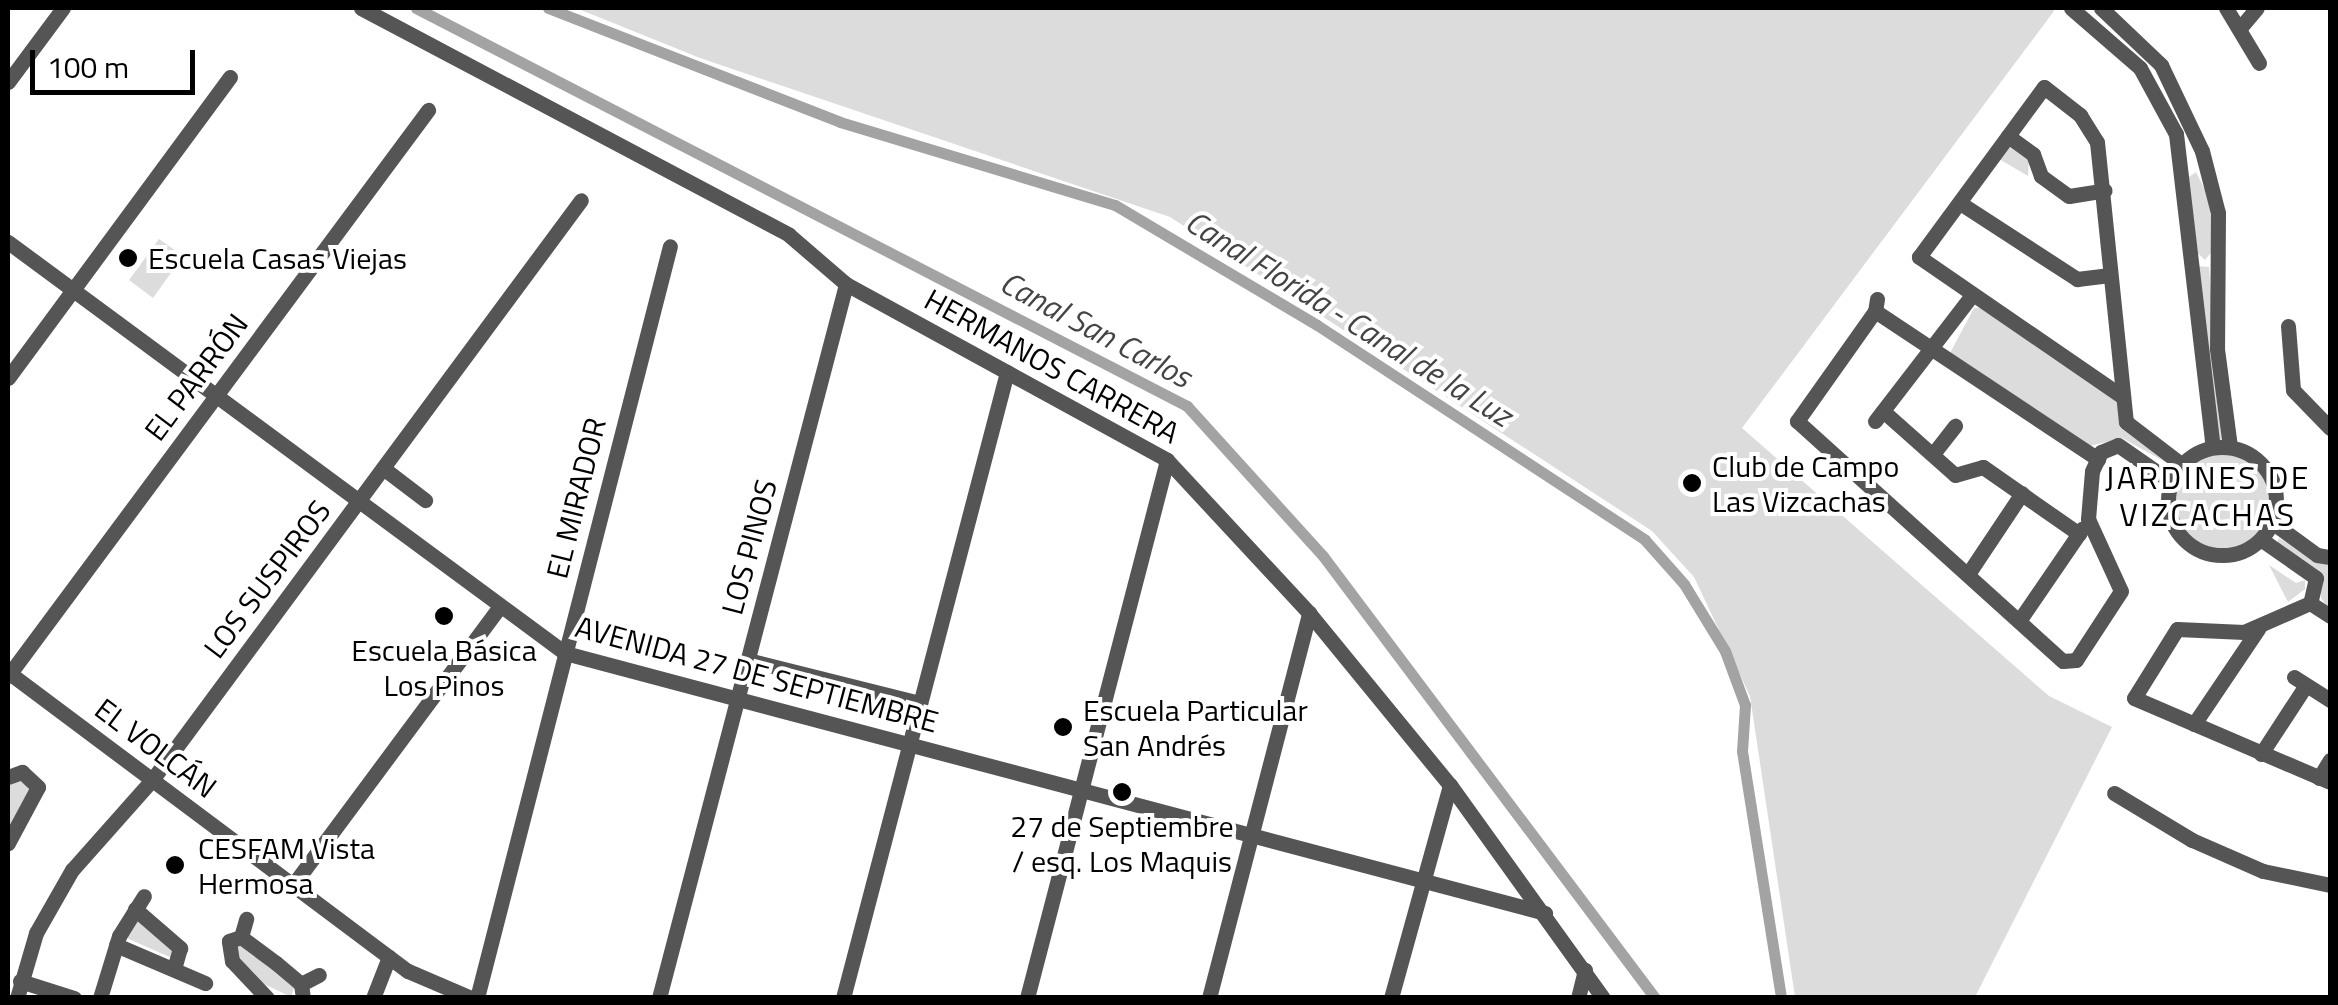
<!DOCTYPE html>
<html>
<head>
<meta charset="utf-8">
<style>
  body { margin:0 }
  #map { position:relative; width:2338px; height:1005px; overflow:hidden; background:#fff; font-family:"Titillium Web",sans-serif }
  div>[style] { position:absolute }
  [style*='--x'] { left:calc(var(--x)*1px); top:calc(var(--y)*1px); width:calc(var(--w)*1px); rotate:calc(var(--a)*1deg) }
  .green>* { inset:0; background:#dcdcdc }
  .round { border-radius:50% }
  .canal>* { height:11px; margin:-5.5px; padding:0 5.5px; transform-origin:5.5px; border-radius:5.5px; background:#a3a3a3 }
  .minor>* { height:15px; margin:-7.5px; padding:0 7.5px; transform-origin:7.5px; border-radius:7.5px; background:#555 }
  .minor>.ring { margin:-7.5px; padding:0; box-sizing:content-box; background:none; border:15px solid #555; border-radius:50% }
  .dots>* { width:28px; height:28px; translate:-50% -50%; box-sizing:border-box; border:5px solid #fff; border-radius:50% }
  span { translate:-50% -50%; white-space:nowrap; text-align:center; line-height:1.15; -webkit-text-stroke:8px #fff; paint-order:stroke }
  .poi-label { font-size:30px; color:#000 }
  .left { translate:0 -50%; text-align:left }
  .street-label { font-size:30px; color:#000 }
  .water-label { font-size:32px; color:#444; font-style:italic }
  .neighbourhood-label { font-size:32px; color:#000; letter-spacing:2.5px }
  .frame { position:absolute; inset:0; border:10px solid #000; pointer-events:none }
  .scale { position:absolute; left:30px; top:50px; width:165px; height:45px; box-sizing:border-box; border:5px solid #000; border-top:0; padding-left:12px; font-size:30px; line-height:35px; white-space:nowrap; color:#000; -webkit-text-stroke:8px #fff; paint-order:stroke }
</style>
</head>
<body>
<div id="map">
  <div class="green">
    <i style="clip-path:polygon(576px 8px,2050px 8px,2054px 11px,1742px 428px,2049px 696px,2112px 727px,1975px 997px,1795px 997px,1750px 696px,1694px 577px,1652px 531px,1170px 217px,700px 58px)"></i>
    <i style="clip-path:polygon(2010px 145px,2029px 159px,2028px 176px,1999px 159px)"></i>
    <i style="clip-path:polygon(2196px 172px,2210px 200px,2213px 250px,2205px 260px,2193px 249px,2186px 179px)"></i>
    <i style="clip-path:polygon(159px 239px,183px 256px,153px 298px,129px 280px)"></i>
    <i style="clip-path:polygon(2197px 266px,2209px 267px,2222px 442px,2220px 442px)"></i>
    <i style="clip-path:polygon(1984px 307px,2119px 400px,2169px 464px,2122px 438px,2090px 446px,1950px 353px,1974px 308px)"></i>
    <i class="round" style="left:2174px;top:453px;width:98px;height:98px"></i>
    <i style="clip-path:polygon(2279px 538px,2330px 566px,2330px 611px,2321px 598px,2321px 575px,2277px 544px)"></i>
    <i style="clip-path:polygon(2269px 565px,2296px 583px,2305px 580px,2305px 589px,2288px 602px)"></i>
    <i style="clip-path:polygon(14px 777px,33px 790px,8px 832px,8px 786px)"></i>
    <i style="clip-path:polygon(134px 915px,175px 949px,172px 958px,122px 936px)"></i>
    <i style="clip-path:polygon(236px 942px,295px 985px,291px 997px,260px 982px,234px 951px)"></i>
  </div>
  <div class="canal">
    <i style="--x:416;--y:8;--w:868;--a:27.3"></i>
    <i style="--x:1187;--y:406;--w:202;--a:47.8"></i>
    <i style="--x:1323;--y:556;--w:553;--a:53.09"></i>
    <i style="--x:548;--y:8;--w:313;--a:21.3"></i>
    <i style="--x:840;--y:122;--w:287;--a:16.8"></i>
    <i style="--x:1115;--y:205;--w:235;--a:30.7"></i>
    <i style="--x:1317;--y:325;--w:392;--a:33.2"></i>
    <i style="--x:1645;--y:540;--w:59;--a:48.4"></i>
    <i style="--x:1684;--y:584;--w:79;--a:58.5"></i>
    <i style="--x:1725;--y:651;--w:58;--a:69.7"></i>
    <i style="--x:1745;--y:705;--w:46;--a:93.7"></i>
    <i style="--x:1742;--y:751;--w:250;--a:81"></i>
  </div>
  <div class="minor">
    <i style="--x:361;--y:8;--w:484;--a:27.9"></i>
    <i style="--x:789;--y:235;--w:75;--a:40.7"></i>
    <i style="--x:846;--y:284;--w:366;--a:28.7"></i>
    <i style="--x:1167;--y:460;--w:209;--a:47.1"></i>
    <i style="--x:1309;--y:613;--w:222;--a:50.7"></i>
    <i style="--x:1450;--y:785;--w:262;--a:54.3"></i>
    <i style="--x:2071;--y:8;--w:91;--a:41"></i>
    <i style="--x:2140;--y:68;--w:75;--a:61.4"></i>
    <i style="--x:2176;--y:134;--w:315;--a:83.3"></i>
    <i style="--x:2101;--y:8;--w:83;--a:43.5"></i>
    <i style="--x:2161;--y:65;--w:95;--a:64.5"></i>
    <i style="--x:2202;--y:151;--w:64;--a:75.5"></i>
    <i style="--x:2218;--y:213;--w:136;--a:90.4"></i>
    <i style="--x:2217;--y:349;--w:99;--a:82.4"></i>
    <i style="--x:2226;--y:8;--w:64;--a:59"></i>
    <i style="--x:2240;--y:28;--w:26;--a:-50"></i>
    <i style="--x:8;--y:82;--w:92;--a:-53.4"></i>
    <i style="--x:2008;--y:136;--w:31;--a:36"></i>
    <i style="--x:2033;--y:154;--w:23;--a:70"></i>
    <i style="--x:2041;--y:176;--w:34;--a:36"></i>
    <i style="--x:2069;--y:196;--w:36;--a:-9"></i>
    <i style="--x:1960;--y:203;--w:140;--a:33"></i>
    <i style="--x:2077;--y:279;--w:33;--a:-7"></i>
    <i style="--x:8;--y:242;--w:692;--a:36.42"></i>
    <i style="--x:565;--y:653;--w:1014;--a:14.86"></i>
    <i style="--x:1877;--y:299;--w:12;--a:99"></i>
    <i style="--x:1875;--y:311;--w:268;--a:33.6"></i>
    <i style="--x:1875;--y:311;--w:135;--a:125.3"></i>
    <i style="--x:1797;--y:421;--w:358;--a:42.1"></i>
    <i style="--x:2063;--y:661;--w:13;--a:-4"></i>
    <i style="--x:2076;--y:660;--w:82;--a:-56.9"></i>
    <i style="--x:2121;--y:591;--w:79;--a:-114.6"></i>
    <i style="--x:2088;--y:519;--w:48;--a:-85.2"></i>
    <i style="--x:2092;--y:471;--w:21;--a:-65"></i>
    <i style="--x:2101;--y:452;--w:18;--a:-22"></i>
    <i style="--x:2118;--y:445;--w:63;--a:34.7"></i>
    <i style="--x:2288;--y:326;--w:64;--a:85.5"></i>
    <i style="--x:2293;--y:390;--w:53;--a:45.8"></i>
    <i style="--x:8;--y:378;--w:374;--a:-53.6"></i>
    <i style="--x:2120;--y:395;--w:244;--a:-145.5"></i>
    <i style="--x:1919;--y:257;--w:211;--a:-53.7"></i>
    <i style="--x:2044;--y:87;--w:46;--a:37.9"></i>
    <i style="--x:2080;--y:115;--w:32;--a:58"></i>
    <i style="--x:2097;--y:142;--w:281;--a:84.1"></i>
    <i style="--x:2126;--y:422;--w:69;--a:37.4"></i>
    <i style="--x:1883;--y:411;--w:96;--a:41.6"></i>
    <i style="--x:1955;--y:475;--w:29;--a:-16"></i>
    <i style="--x:1983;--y:467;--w:117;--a:34.9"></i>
    <i style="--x:1875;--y:421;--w:159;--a:-52.4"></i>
    <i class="ring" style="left:2168px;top:447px;width:93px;height:93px"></i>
    <i style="--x:1933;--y:454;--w:36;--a:-52"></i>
    <i style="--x:383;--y:468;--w:53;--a:37.3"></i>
    <i style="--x:2273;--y:523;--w:54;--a:36"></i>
    <i style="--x:2317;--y:555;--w:13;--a:9"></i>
    <i style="--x:2262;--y:540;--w:66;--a:35.1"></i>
    <i style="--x:2316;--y:578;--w:26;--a:103"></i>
    <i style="--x:2310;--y:603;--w:72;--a:156.3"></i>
    <i style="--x:2244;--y:632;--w:67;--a:-177.4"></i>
    <i style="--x:2177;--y:629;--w:81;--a:121.9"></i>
    <i style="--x:2134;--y:698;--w:213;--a:23.2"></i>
    <i style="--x:1968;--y:574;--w:97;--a:-56.3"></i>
    <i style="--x:2310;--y:603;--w:24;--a:33"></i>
    <i style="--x:2019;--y:621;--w:112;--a:-55.6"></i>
    <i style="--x:748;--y:660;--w:176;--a:14.1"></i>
    <i style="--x:8;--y:672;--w:499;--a:36.8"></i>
    <i style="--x:408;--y:971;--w:69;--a:23.2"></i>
    <i style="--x:8;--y:676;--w:705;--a:-53.42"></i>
    <i style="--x:2294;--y:677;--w:43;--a:32.6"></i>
    <i style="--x:2194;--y:724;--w:115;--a:-56"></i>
    <i style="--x:2261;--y:754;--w:82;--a:-56.9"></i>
    <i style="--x:8;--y:777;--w:15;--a:-20"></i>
    <i style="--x:22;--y:772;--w:22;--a:43"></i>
    <i style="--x:38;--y:787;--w:64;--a:118.2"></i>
    <i style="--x:2319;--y:778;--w:21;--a:-59"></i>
    <i style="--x:2114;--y:793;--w:91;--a:31.1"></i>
    <i style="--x:2192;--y:840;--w:77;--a:23.6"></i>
    <i style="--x:2263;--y:871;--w:68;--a:11.8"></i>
    <i style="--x:293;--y:885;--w:345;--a:-53.4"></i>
    <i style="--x:135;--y:909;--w:60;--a:40.9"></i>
    <i style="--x:180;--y:948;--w:22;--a:106"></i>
    <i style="--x:241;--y:937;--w:19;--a:-74"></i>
    <i style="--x:116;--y:945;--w:97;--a:23.1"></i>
    <i style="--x:20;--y:981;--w:57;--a:17.5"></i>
    <i style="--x:301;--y:984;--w:20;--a:-27"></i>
    <i style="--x:17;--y:998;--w:68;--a:-73.7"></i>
    <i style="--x:36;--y:933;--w:73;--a:-60.3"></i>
    <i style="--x:72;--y:870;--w:120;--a:-48.4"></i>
    <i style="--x:152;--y:780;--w:721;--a:-53.51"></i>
    <i style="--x:100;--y:998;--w:65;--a:-73"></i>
    <i style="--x:119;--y:936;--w:47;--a:-58"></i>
    <i style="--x:267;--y:998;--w:51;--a:-133.4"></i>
    <i style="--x:232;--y:961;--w:20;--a:-99"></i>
    <i style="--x:229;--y:941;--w:13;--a:-18"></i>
    <i style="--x:241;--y:937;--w:44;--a:36.6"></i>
    <i style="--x:276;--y:963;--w:33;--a:40"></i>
    <i style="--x:301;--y:984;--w:14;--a:82"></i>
    <i style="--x:373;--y:998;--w:44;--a:-68.7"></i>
    <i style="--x:477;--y:998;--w:776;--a:-75.61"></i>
    <i style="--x:659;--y:998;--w:738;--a:-75.32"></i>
    <i style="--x:843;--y:998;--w:647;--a:-75.32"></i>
    <i style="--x:1027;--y:998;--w:556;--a:-75.41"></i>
    <i style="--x:1209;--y:998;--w:398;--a:-75.4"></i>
    <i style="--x:1391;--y:998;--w:221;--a:-74.5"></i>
    <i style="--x:1578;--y:998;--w:29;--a:-76"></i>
  </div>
  <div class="dots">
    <i style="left:128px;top:258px;background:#000"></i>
    <i style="left:1692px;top:483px;background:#000"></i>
    <i style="left:444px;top:616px;background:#000"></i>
    <i style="left:1063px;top:727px;background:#000"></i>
    <i style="left:1122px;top:792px;background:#000"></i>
    <i style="left:175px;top:865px;background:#000"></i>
  </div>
  <div class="poi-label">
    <span class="left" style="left:148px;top:258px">Escuela Casas Viejas</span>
    <span class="left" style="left:1712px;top:483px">Club de Campo<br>Las Vizcachas</span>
    <span style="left:444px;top:667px">Escuela Básica<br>Los Pinos</span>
    <span class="left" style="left:1083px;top:727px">Escuela Particular<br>San Andrés</span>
    <span style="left:1122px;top:843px">27 de Septiembre<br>/ esq. Los Maquis</span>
    <span class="left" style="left:198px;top:865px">CESFAM Vista<br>Hermosa</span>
  </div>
  <div class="street-label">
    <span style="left:1052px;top:366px;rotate:29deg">HERMANOS CARRERA</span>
    <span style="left:196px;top:377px;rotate:-53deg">EL PARRÓN</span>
    <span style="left:576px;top:498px;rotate:-76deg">EL MIRADOR</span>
    <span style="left:749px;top:547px;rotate:-75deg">LOS PINOS</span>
    <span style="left:267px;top:579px;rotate:-53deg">LOS SUSPIROS</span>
    <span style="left:757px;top:674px;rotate:15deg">AVENIDA 27 DE SEPTIEMBRE</span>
    <span style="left:156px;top:748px;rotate:37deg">EL VOLCÁN</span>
  </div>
  <div class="water-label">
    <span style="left:1349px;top:318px;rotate:32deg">Canal Florida - Canal de la Luz</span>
    <span style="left:1096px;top:329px;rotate:28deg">Canal San Carlos</span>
  </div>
  <div class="neighbourhood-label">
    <span style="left:2208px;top:496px">JARDINES DE<br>VIZCACHAS</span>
  </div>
  <div class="frame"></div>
  <div class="scale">100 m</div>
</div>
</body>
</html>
